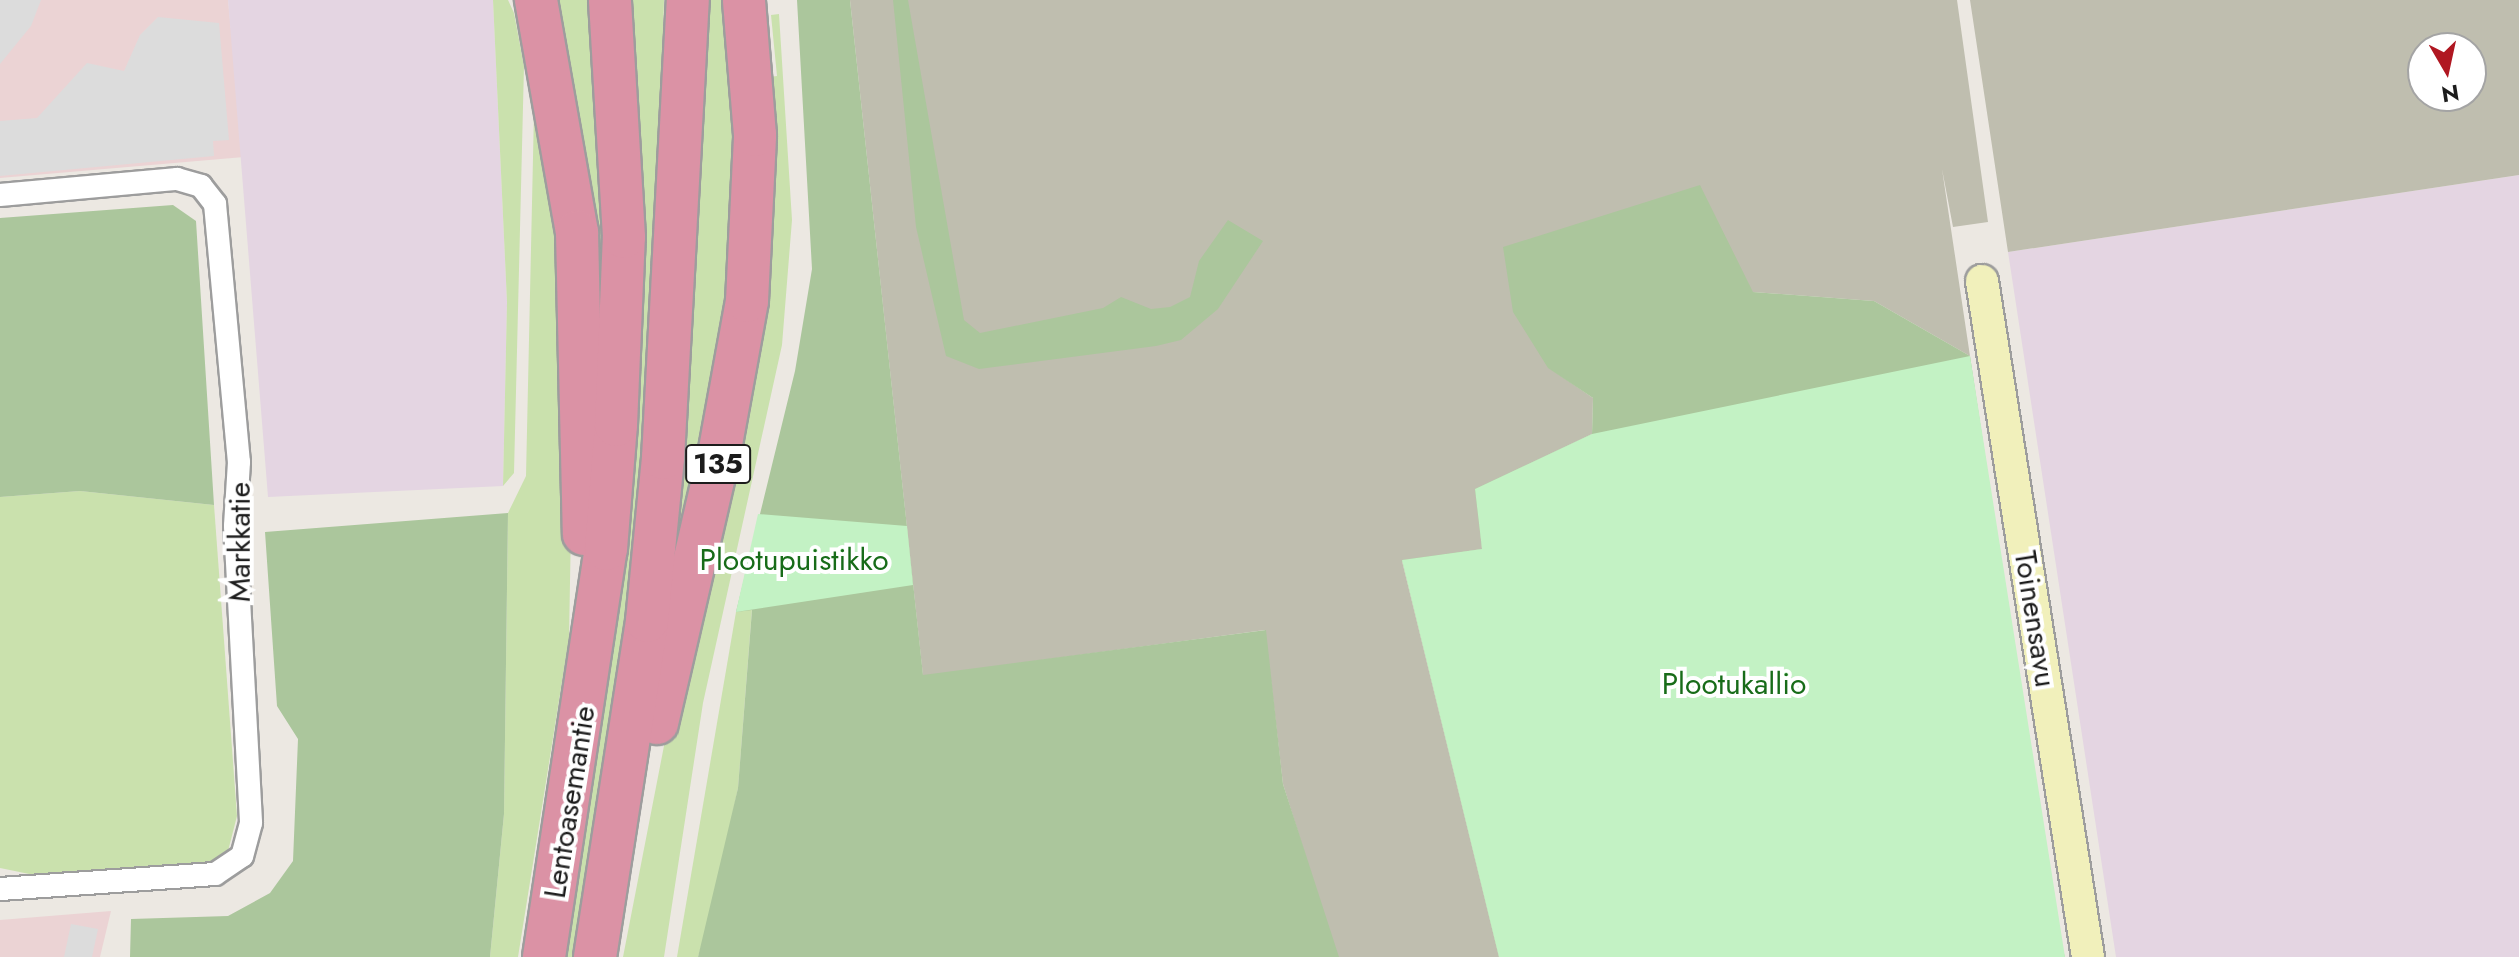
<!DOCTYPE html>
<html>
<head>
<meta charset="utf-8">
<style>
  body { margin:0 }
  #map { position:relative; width:2519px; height:957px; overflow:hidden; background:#ece8e2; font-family:Jost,sans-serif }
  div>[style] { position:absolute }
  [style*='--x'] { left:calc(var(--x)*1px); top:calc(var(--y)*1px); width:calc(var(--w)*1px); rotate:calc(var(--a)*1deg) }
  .commercial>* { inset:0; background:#ebd3d4 }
  .industrial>* { inset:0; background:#e4d5e2 }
  .construction>* { inset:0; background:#bfbeaf }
  .grass>* { inset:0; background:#cae1ad }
  .forest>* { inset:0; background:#abc69c }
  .park>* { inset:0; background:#c3f2c4 }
  .parking>* { inset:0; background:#dcdcdc }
  .roads { filter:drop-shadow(2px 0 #9d9d9d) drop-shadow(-2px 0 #9d9d9d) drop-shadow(0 2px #9d9d9d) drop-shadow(0 -2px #9d9d9d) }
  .street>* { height:22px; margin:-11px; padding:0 11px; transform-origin:11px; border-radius:11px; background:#fff }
  .secondary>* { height:32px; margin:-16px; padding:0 16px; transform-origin:16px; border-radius:16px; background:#f1f0bb }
  .highway>* { height:42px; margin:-21px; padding:0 21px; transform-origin:21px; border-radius:21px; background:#db92a5 }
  span { translate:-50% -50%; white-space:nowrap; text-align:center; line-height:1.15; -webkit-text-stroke:8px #fff; paint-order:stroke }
  .shield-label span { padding:2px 6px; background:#fff; border:2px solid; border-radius:6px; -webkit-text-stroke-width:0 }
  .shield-label { font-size:28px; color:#1c1c1c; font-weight:700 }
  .street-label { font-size:30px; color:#1c1c1c }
  .park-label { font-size:30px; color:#186c19 }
  .north { position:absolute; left:2407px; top:32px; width:80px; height:80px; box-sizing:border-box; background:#fff; border:2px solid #a4a4a4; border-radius:50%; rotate:171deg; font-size:22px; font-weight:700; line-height:32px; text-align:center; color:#1c1c1c }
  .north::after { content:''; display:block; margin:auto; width:28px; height:36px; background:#b01721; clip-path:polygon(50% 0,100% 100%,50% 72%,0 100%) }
</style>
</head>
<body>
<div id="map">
  <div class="commercial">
    <i style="clip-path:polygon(0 0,228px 0,244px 157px,0 178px)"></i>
    <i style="clip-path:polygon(111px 911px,100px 957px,0 957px,0 920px)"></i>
  </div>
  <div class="industrial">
    <i style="clip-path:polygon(228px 0,493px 0,507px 302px,503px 486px,268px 497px)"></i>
    <i style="clip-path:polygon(2519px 175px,2519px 957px,2116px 957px,2008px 252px)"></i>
  </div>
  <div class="construction">
    <i style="clip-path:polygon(850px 0,1957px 0,1988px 222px,1953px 227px,1942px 169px,1970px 356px,1874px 301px,1753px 292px,1548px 367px,1593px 398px,1592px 434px,1476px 489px,1482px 549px,1402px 561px,1499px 957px,1337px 957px,1283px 784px,1265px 630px,923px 676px)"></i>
    <i style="clip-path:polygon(evenodd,1970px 0,2519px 0,2519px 175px,2008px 252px,1970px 0,2423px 48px,2471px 48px,2471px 96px,2423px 96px,2423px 48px)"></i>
  </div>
  <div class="grass">
    <i style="clip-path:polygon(493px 0,508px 0,514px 13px,524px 66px,514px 473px,503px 486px,507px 302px)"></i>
    <i style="clip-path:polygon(545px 0,591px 0,602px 127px,605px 353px)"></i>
    <i style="clip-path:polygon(627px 0,664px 0,653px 421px,580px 957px,560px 957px,639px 272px,640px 147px)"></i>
    <i style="clip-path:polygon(703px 0,737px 0,747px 203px,662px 643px)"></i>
    <i style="clip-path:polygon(779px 14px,792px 220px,782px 345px,703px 703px,664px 957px,623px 957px,676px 684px,769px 77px,777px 76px,771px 15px)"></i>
    <i style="clip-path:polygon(535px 66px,545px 99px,573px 415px,569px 638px,518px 957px,490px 957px,504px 814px,508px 513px,526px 476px)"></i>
    <i style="clip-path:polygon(80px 491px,214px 505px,237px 816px,227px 855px,209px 864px,49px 878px,0 868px,0 497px)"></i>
    <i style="clip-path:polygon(752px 609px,738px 788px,714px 903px,698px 957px,677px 957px,736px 612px)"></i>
  </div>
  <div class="forest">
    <i style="clip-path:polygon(797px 0,850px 0,923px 675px,1266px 630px,1283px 784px,1339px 957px,698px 957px,738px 788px,752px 610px,736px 612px,795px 371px,812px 269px)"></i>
    <i style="clip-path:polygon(893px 0,908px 0,964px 320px,980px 333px,1103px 308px,1121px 297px,1151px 309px,1170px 307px,1190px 297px,1199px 261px,1228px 220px,1263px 241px,1218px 309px,1181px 340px,1156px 346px,979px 369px,946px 356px,916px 227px)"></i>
    <i style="clip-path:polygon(1700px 185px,1753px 292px,1874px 301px,1970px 356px,2009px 614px,1957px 619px,2065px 957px,1499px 957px,1402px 560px,1482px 549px,1475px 489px,1592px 434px,1593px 398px,1548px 368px,1513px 312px,1503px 247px)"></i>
    <i style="clip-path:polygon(173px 205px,196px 221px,214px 505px,80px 491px,0 497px,0 218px)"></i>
    <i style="clip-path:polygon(508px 513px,504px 814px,490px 957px,130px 957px,131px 919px,228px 916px,270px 893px,293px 861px,298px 739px,277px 706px,265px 532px)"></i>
  </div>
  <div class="park">
    <i style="clip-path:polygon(1970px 356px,2065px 957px,1499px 957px,1402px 560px,1482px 549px,1475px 489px,1592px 434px)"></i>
    <i style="clip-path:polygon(758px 514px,907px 526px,913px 585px,736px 612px)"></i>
  </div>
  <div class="parking">
    <i style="clip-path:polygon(0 0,41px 0,31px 26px,0 64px)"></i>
    <i style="clip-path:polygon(158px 17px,219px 23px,229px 140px,213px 141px,214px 156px,0 176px,0 121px,37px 118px,87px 63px,124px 71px,140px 35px)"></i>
    <i style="clip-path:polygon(71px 924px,98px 929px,92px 957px,64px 957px)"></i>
  </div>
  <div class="roads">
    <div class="street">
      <i style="--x:0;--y:195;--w:178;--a:-5.2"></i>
      <i style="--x:177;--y:179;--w:25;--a:16"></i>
      <i style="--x:201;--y:186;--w:23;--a:52"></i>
      <i style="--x:215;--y:204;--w:259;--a:84.7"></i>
      <i style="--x:239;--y:462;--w:64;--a:93.6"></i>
      <i style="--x:235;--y:526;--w:297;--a:86.9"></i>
      <i style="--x:251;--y:823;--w:34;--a:105"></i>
      <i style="--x:242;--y:856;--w:32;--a:146"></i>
      <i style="--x:215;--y:874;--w:216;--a:176"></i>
    </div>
    <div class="secondary">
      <i style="--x:1982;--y:281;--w:684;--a:81.09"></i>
    </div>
    <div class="highway">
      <i style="--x:536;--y:0;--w:236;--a:80"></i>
      <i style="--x:577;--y:232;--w:302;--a:88.7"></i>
      <i style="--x:657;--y:723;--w:275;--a:-77"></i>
      <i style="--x:719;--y:455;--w:157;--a:-79.7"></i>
      <i style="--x:747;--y:301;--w:166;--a:-87.2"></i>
      <i style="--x:755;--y:135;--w:135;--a:-94.7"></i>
      <i style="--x:544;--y:957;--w:413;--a:-81.4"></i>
      <i style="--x:606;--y:549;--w:124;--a:-85.4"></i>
      <i style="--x:616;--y:425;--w:188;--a:-87.6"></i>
      <i style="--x:624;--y:237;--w:237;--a:-93.4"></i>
      <i style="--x:595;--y:957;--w:340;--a:-81.2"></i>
      <i style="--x:647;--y:621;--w:164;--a:-84.4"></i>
      <i style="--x:663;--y:458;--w:459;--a:-86.9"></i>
    </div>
  </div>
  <div class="shield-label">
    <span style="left:718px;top:464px">135</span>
  </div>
  <div class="street-label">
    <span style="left:240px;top:542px;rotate:-90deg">Markkatie</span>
    <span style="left:2035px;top:619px;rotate:81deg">Toinensavu</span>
    <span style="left:570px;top:802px;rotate:-81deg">Lentoasemantie</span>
  </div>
  <div class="park-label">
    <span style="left:794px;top:560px">Plootupuistikko</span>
    <span style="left:1734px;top:684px">Plootukallio</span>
  </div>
  <div class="north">N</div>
</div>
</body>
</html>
